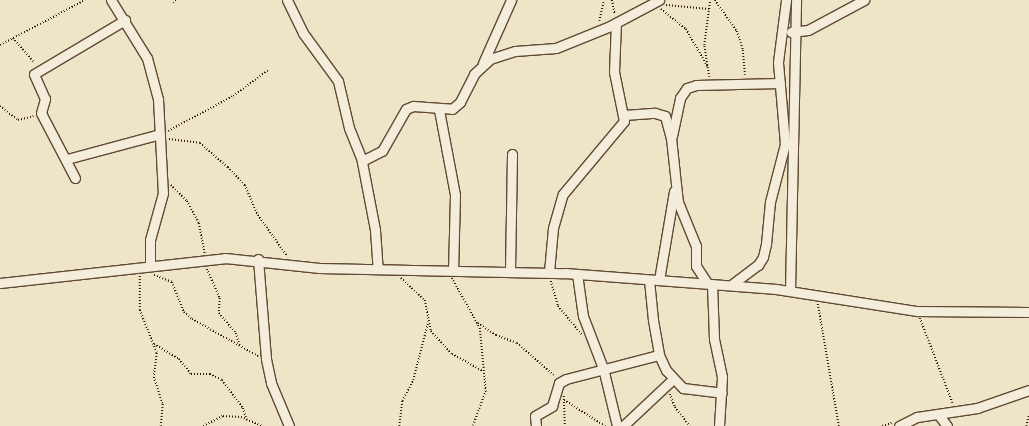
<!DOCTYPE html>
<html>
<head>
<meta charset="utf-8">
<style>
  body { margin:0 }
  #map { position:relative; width:1029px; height:426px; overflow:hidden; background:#eee4c7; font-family:"IM FELL French Canon",serif }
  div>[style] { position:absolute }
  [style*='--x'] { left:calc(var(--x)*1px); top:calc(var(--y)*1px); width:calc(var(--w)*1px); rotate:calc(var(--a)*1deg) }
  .path>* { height:1.5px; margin-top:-0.75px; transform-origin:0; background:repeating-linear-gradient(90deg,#321502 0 1px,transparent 0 3px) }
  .roads { filter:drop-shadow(1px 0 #614933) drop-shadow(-1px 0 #614933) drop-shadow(0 1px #614933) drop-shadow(0 -1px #614933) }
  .minor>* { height:9px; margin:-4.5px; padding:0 4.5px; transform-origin:4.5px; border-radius:4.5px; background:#f4eddb }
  span { translate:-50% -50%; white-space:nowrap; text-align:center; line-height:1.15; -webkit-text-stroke:3px #f4eddb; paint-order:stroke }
</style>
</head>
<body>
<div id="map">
  <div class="path">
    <i style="--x:612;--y:0;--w:14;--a:78"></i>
    <i style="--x:715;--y:0;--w:38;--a:55"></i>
    <i style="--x:737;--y:31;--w:20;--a:72"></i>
    <i style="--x:743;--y:50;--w:25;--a:85"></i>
    <i style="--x:173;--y:3;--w:4;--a:-45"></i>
    <i style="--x:666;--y:5;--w:43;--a:5.3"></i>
    <i style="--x:661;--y:9;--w:32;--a:39"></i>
    <i style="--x:686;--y:29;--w:44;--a:59.9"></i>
    <i style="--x:599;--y:21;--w:22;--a:-77"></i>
    <i style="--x:13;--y:38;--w:33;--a:49"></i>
    <i style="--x:0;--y:45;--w:96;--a:-27.9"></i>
    <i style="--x:709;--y:77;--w:32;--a:-99"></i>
    <i style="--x:704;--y:45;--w:45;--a:-82.4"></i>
    <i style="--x:0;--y:106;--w:23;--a:38"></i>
    <i style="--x:18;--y:120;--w:16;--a:-14"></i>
    <i style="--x:168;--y:131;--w:74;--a:-28.3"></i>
    <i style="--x:233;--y:96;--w:44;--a:-36.6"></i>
    <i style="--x:169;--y:139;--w:31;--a:7"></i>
    <i style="--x:200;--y:143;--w:37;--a:41"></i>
    <i style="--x:228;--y:167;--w:25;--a:47"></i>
    <i style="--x:245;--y:185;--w:33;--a:67"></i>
    <i style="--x:258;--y:215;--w:50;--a:54.7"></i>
    <i style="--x:171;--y:185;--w:23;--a:45"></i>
    <i style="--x:187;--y:201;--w:25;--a:61"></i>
    <i style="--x:199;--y:223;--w:31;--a:79"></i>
    <i style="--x:207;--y:269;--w:32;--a:66"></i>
    <i style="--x:220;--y:298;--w:15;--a:94"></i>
    <i style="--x:219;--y:313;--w:26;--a:50"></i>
    <i style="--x:236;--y:333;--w:14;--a:73"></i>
    <i style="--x:154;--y:275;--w:19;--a:21"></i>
    <i style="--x:172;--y:282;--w:32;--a:68"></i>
    <i style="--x:184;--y:312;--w:11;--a:41"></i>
    <i style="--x:192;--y:319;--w:76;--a:29.3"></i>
    <i style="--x:140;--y:276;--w:34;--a:90"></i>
    <i style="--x:140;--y:310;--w:46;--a:68.4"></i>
    <i style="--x:157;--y:353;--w:24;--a:97"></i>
    <i style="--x:154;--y:377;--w:28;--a:72"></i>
    <i style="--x:163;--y:404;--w:22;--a:95"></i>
    <i style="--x:401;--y:278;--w:33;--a:43"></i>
    <i style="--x:425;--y:300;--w:32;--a:79"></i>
    <i style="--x:431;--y:331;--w:31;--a:48"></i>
    <i style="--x:452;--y:354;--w:35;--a:29"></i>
    <i style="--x:452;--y:278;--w:57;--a:60.8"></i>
    <i style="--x:480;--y:328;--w:63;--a:84.6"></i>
    <i style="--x:486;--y:391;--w:37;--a:110"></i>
    <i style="--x:551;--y:281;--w:26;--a:74"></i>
    <i style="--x:558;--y:306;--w:38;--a:50"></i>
    <i style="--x:818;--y:304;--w:124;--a:80.2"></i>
    <i style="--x:920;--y:318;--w:92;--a:69"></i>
    <i style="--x:478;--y:323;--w:22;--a:34"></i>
    <i style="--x:496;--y:335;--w:22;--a:21"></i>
    <i style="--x:517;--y:343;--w:50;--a:41"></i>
    <i style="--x:154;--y:344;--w:29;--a:31"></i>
    <i style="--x:179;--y:359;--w:19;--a:51"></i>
    <i style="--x:191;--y:374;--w:19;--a:0"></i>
    <i style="--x:210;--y:374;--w:13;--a:27"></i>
    <i style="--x:222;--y:380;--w:35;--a:53"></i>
    <i style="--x:243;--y:408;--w:13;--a:72"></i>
    <i style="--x:670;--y:394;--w:14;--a:69"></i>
    <i style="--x:675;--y:407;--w:24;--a:52"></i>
    <i style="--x:564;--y:396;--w:30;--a:88"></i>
    <i style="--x:564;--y:400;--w:49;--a:32.4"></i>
    <i style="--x:203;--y:426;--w:22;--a:-27"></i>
    <i style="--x:223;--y:416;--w:18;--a:3"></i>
    <i style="--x:241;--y:417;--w:23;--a:23"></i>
    <i style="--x:399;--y:426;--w:25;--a:-83"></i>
    <i style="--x:402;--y:401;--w:24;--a:-62"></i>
    <i style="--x:413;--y:380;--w:60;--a:-75.5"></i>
    <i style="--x:882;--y:426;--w:10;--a:-17"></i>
    <i style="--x:1026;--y:426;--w:12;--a:-76"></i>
  </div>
  <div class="roads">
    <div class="minor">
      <i style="--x:111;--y:0;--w:68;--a:58.2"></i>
      <i style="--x:147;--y:58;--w:42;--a:75"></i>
      <i style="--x:158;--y:99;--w:94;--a:87"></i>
      <i style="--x:163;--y:193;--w:49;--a:105.5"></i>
      <i style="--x:150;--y:240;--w:26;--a:90"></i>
      <i style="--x:287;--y:0;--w:37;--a:64"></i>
      <i style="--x:303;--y:33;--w:59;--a:53.9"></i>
      <i style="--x:338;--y:81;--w:48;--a:76.8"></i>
      <i style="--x:349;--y:128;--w:31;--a:68"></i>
      <i style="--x:361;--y:157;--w:74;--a:79.1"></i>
      <i style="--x:375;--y:230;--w:39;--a:86"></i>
      <i style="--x:791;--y:32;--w:17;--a:-7"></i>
      <i style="--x:808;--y:30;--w:64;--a:-28.2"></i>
      <i style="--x:483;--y:63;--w:69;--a:-66"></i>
      <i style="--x:439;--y:110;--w:86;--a:79.3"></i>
      <i style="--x:455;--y:195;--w:74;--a:91.5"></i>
      <i style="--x:624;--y:115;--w:31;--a:-4"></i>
      <i style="--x:655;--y:113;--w:10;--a:17"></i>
      <i style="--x:665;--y:116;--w:23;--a:75"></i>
      <i style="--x:671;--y:138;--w:64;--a:83.8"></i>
      <i style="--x:678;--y:202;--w:48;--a:67.8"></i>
      <i style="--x:696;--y:246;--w:20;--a:90"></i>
      <i style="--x:696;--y:266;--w:20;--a:57"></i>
      <i style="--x:672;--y:136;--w:39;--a:-78"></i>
      <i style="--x:680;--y:98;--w:12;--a:-55"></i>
      <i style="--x:687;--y:88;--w:9;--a:-18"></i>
      <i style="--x:696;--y:85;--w:84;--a:-1.4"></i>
      <i style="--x:67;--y:159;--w:96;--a:-15"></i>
      <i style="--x:362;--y:161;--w:22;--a:-27"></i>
      <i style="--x:382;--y:151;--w:48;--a:-60.3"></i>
      <i style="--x:406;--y:109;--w:8;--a:-23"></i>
      <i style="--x:413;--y:106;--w:39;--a:4"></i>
      <i style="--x:452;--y:109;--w:11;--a:-41"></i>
      <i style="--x:460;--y:102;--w:31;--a:-63"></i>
      <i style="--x:474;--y:74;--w:22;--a:-43"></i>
      <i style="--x:490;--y:59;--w:26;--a:-18"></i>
      <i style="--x:515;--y:51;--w:41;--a:-4.2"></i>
      <i style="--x:556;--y:48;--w:56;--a:-22"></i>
      <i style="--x:608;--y:27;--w:58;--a:-27.9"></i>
      <i style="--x:75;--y:178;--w:73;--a:-117.6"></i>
      <i style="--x:41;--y:113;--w:15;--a:-74"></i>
      <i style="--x:45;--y:99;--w:27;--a:-114"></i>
      <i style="--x:34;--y:74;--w:106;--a:-30.7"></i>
      <i style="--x:258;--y:259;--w:100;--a:85.4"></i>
      <i style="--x:266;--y:359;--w:25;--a:78"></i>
      <i style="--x:271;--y:383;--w:47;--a:67.3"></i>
      <i style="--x:510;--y:270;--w:116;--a:-89"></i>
      <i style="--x:549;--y:272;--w:44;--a:-84.8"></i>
      <i style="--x:553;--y:228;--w:35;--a:-74"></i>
      <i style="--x:563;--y:194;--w:95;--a:-50.1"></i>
      <i style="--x:624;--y:121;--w:50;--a:-101.5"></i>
      <i style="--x:614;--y:72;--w:49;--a:-87.7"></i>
      <i style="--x:577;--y:274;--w:42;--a:81.9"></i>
      <i style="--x:583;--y:316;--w:56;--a:69"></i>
      <i style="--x:603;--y:368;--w:60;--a:76.4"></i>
      <i style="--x:649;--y:280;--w:40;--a:84.3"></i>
      <i style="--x:653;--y:320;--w:36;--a:80"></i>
      <i style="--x:659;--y:355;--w:17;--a:65"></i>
      <i style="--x:666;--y:370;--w:25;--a:47"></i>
      <i style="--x:683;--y:388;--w:39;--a:7"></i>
      <i style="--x:659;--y:280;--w:90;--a:-80.4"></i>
      <i style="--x:0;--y:283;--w:226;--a:-6.3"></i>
      <i style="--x:225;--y:258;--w:95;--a:6.1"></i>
      <i style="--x:319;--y:268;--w:246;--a:1.2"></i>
      <i style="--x:565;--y:273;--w:212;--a:4.3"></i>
      <i style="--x:776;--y:289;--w:143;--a:8.9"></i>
      <i style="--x:917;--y:311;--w:112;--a:0.5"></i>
      <i style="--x:712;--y:284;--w:55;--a:87.9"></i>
      <i style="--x:714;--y:339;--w:39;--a:78"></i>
      <i style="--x:722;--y:377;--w:49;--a:93.5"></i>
      <i style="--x:731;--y:285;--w:34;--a:-37"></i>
      <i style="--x:758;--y:265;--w:9;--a:-58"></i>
      <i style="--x:763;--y:257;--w:13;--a:-77"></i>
      <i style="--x:766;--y:244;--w:42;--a:-84.6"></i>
      <i style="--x:770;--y:202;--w:60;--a:-75.5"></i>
      <i style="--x:785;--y:144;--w:82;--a:-94.9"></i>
      <i style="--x:778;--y:62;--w:63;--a:-82.6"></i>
      <i style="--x:790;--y:291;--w:291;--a:-88.8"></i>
      <i style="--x:938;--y:414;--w:15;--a:53"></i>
      <i style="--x:536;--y:426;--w:10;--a:-96"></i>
      <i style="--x:535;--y:416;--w:20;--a:-30"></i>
      <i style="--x:552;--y:406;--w:24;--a:-73"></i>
      <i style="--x:559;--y:383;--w:8;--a:-30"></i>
      <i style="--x:566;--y:379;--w:96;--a:-14.5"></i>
      <i style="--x:623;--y:426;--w:69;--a:-43.2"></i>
      <i style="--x:899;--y:426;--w:20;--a:-27"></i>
      <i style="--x:917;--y:417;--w:61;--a:-8.5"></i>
      <i style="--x:977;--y:408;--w:55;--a:-19.1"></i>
    </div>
  </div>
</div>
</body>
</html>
